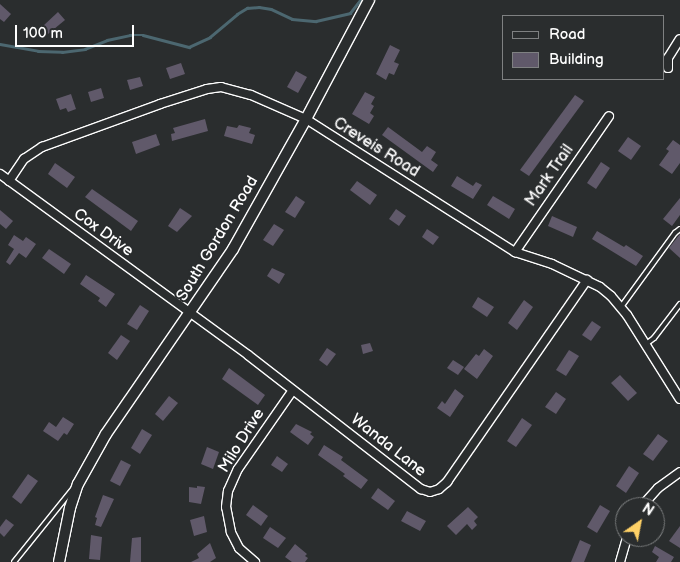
<!DOCTYPE html>
<html>
<head>
<meta charset="utf-8">
<style>
  body { margin:0 }
  #map { position:relative; width:680px; height:562px; overflow:hidden; background:#2a2d2e; font-family:"Balsamiq Sans",sans-serif }
  div>[style] { position:absolute }
  [style*='--x'] { left:calc(var(--x)*1px); top:calc(var(--y)*1px); width:calc(var(--w)*1px); rotate:calc(var(--a)*1deg) }
  .stream>* { height:2.5px; margin:-1.25px; padding:0 1.25px; transform-origin:1.25px; border-radius:1.25px; background:#4c6770 }
  .building>* { inset:0; background:#60596a }
  .roads { filter:drop-shadow(1px 0 #fff) drop-shadow(-1px 0 #fff) drop-shadow(0 1px #fff) drop-shadow(0 -1px #fff) }
  .service>* { height:4px; margin:-2px; padding:0 2px; transform-origin:2px; border-radius:2px; background:#2a2d2e }
  .minor>* { height:8px; margin:-4px; padding:0 4px; transform-origin:4px; border-radius:4px; background:#2a2d2e }
  .tertiary>* { height:10px; margin:-5px; padding:0 5px; transform-origin:5px; border-radius:5px; background:#2a2d2e }
  span { translate:-50% -50%; white-space:nowrap; text-align:center; line-height:1.15; -webkit-text-stroke:4px #2a2d2e; paint-order:stroke }
  .street-label { font-size:16px; color:#fff }
  .legend { position:absolute; left:502px; top:15px; width:162px; height:65px; box-sizing:border-box; background:#2a2d2e; border:1px solid #7f8182; margin:0; padding:6px 9px; list-style:none; font-size:15px; color:#fff }
  .legend li { display:flex; align-items:center; gap:10px; height:25px }
  .legend b { width:25px; border:1px solid #7f8182 }
  .north { position:absolute; left:615px; top:497px; width:50px; height:50px; box-sizing:border-box; background:#2a2d2e; border:1px solid #7f8182; border-radius:50%; rotate:33deg; font-size:14px; font-weight:700; line-height:20px; text-align:center; color:#fff }
  .north::after { content:''; display:block; margin:auto; width:18px; height:22px; background:#ffd166; clip-path:polygon(50% 0,100% 100%,50% 72%,0 100%) }
  .scale { position:absolute; left:15px; top:25px; width:119px; height:22px; box-sizing:border-box; border:2px solid #fff; border-top:0; padding-left:6px; font-size:15px; line-height:18px; white-space:nowrap; color:#fff; -webkit-text-stroke:4px #2a2d2e; paint-order:stroke }
</style>
</head>
<body>
<div id="map">
  <div class="stream">
    <i style="--x:0;--y:44;--w:39;--a:10"></i>
    <i style="--x:38;--y:51;--w:24;--a:2"></i>
    <i style="--x:62;--y:52;--w:23;--a:-7"></i>
    <i style="--x:85;--y:49;--w:24;--a:-22"></i>
    <i style="--x:107;--y:40;--w:24;--a:-12"></i>
    <i style="--x:130;--y:35;--w:13;--a:0"></i>
    <i style="--x:143;--y:35;--w:48;--a:14.6"></i>
    <i style="--x:189;--y:47;--w:23;--a:-25"></i>
    <i style="--x:210;--y:37;--w:35;--a:-40"></i>
    <i style="--x:237;--y:14;--w:12;--a:-31"></i>
    <i style="--x:247;--y:8;--w:12;--a:-5"></i>
    <i style="--x:259;--y:7;--w:12;--a:9"></i>
    <i style="--x:271;--y:9;--w:23;--a:25"></i>
    <i style="--x:292;--y:19;--w:24;--a:5"></i>
    <i style="--x:316;--y:21;--w:35;--a:-13"></i>
    <i style="--x:350;--y:13;--w:16;--a:-52"></i>
  </div>
  <div class="building">
    <i style="clip-path:polygon(0 4px,11px 14px,4px 22px,0 19px)"></i>
    <i style="clip-path:polygon(58px 12px,65px 20px,48px 34px,43px 26px)"></i>
    <i style="clip-path:polygon(390px 45px,400px 50px,394px 62px,399px 64px,394px 75px,389px 73px,386px 80px,376px 74px)"></i>
    <i style="clip-path:polygon(181px 63px,185px 74px,170px 79px,166px 68px)"></i>
    <i style="clip-path:polygon(296px 71px,307px 77px,298px 93px,287px 87px)"></i>
    <i style="clip-path:polygon(140px 77px,143px 86px,130px 90px,127px 80px)"></i>
    <i style="clip-path:polygon(101px 88px,104px 98px,91px 102px,88px 92px)"></i>
    <i style="clip-path:polygon(365px 92px,375px 97px,371px 104px,374px 106px,370px 113px,374px 116px,369px 124px,352px 114px)"></i>
    <i style="clip-path:polygon(71px 94px,76px 109px,68px 112px,66px 108px,60px 110px,56px 99px)"></i>
    <i style="clip-path:polygon(575px 95px,584px 101px,529px 176px,520px 170px)"></i>
    <i style="clip-path:polygon(205px 119px,208px 131px,172px 141px,171px 134px,175px 133px,173px 128px)"></i>
    <i style="clip-path:polygon(239px 125px,251px 128px,249px 133px,255px 135px,252px 144px,224px 136px,227px 126px,237px 128px)"></i>
    <i style="clip-path:polygon(388px 127px,422px 152px,427px 146px,436px 152px,431px 160px,438px 165px,433px 172px,382px 135px)"></i>
    <i style="clip-path:polygon(156px 134px,160px 145px,136px 154px,132px 142px)"></i>
    <i style="clip-path:polygon(628px 137px,641px 146px,631px 160px,618px 151px)"></i>
    <i style="clip-path:polygon(673px 140px,680px 145px,680px 163px,672px 174px,659px 165px,669px 151px,666px 149px)"></i>
    <i style="clip-path:polygon(601px 162px,610px 168px,596px 189px,587px 183px)"></i>
    <i style="clip-path:polygon(55px 163px,75px 177px,67px 188px,48px 174px)"></i>
    <i style="clip-path:polygon(457px 176px,473px 186px,476px 182px,482px 185px,473px 199px,451px 186px)"></i>
    <i style="clip-path:polygon(357px 181px,377px 195px,370px 205px,350px 190px)"></i>
    <i style="clip-path:polygon(92px 189px,138px 221px,131px 231px,85px 197px)"></i>
    <i style="clip-path:polygon(296px 196px,305px 202px,295px 218px,285px 212px)"></i>
    <i style="clip-path:polygon(493px 196px,515px 209px,509px 219px,487px 205px)"></i>
    <i style="clip-path:polygon(680px 198px,680px 215px,672px 226px,663px 219px)"></i>
    <i style="clip-path:polygon(180px 208px,192px 216px,177px 232px,168px 226px)"></i>
    <i style="clip-path:polygon(396px 209px,406px 216px,399px 226px,389px 219px)"></i>
    <i style="clip-path:polygon(0 210px,13px 221px,6px 229px,0 224px)"></i>
    <i style="clip-path:polygon(552px 216px,577px 227px,573px 237px,548px 226px)"></i>
    <i style="clip-path:polygon(274px 224px,284px 230px,273px 246px,263px 240px)"></i>
    <i style="clip-path:polygon(427px 229px,439px 237px,433px 245px,422px 237px)"></i>
    <i style="clip-path:polygon(597px 231px,624px 247px,626px 245px,643px 256px,636px 266px,592px 239px)"></i>
    <i style="clip-path:polygon(680px 234px,680px 258px,669px 248px)"></i>
    <i style="clip-path:polygon(14px 235px,23px 241px,26px 237px,36px 244px,26px 258px,19px 253px,10px 265px,6px 262px,14px 249px,8px 245px)"></i>
    <i style="clip-path:polygon(49px 249px,71px 264px,64px 274px,42px 258px)"></i>
    <i style="clip-path:polygon(272px 268px,285px 274px,279px 284px,267px 276px)"></i>
    <i style="clip-path:polygon(86px 275px,115px 294px,106px 307px,98px 301px,100px 298px,80px 284px)"></i>
    <i style="clip-path:polygon(478px 297px,494px 307px,487px 317px,472px 307px)"></i>
    <i style="clip-path:polygon(524px 300px,533px 307px,517px 330px,508px 323px)"></i>
    <i style="clip-path:polygon(140px 305px,149px 311px,137px 330px,127px 324px)"></i>
    <i style="clip-path:polygon(592px 321px,601px 327px,591px 341px,582px 335px)"></i>
    <i style="clip-path:polygon(121px 335px,130px 341px,117px 360px,108px 353px)"></i>
    <i style="clip-path:polygon(370px 343px,373px 351px,363px 354px,361px 345px)"></i>
    <i style="clip-path:polygon(327px 348px,336px 354px,327px 366px,319px 360px)"></i>
    <i style="clip-path:polygon(484px 349px,493px 356px,477px 379px,464px 369px,476px 354px,479px 356px)"></i>
    <i style="clip-path:polygon(569px 350px,579px 356px,566px 376px,556px 370px)"></i>
    <i style="clip-path:polygon(453px 360px,464px 367px,458px 375px,447px 368px)"></i>
    <i style="clip-path:polygon(229px 368px,265px 395px,258px 405px,222px 379px)"></i>
    <i style="clip-path:polygon(620px 375px,637px 393px,628px 401px,611px 383px)"></i>
    <i style="clip-path:polygon(455px 389px,464px 396px,450px 417px,437px 408px,442px 401px,445px 404px)"></i>
    <i style="clip-path:polygon(556px 392px,566px 399px,556px 414px,545px 407px)"></i>
    <i style="clip-path:polygon(169px 396px,178px 403px,163px 421px,155px 414px)"></i>
    <i style="clip-path:polygon(63px 417px,74px 424px,67px 435px,64px 433px,58px 441px,43px 431px,49px 422px,56px 427px)"></i>
    <i style="clip-path:polygon(522px 418px,532px 425px,516px 447px,507px 441px)"></i>
    <i style="clip-path:polygon(296px 424px,312px 432px,310px 434px,314px 437px,308px 445px,290px 432px)"></i>
    <i style="clip-path:polygon(142px 429px,152px 435px,140px 454px,131px 448px)"></i>
    <i style="clip-path:polygon(658px 434px,668px 441px,653px 461px,643px 454px)"></i>
    <i style="clip-path:polygon(324px 445px,343px 457px,341px 460px,368px 480px,361px 489px,343px 476px,345px 474px,318px 455px)"></i>
    <i style="clip-path:polygon(207px 447px,219px 452px,213px 469px,201px 464px)"></i>
    <i style="clip-path:polygon(277px 456px,288px 464px,282px 472px,271px 465px)"></i>
    <i style="clip-path:polygon(121px 460px,131px 465px,120px 486px,110px 481px)"></i>
    <i style="clip-path:polygon(629px 466px,639px 473px,626px 493px,616px 486px)"></i>
    <i style="clip-path:polygon(28px 474px,38px 481px,21px 504px,12px 497px)"></i>
    <i style="clip-path:polygon(197px 486px,205px 487px,201px 504px,189px 502px,189px 487px,197px 488px)"></i>
    <i style="clip-path:polygon(378px 488px,395px 501px,388px 510px,371px 498px)"></i>
    <i style="clip-path:polygon(103px 495px,114px 499px,101px 527px,95px 525px,97px 518px,95px 517px)"></i>
    <i style="clip-path:polygon(253px 505px,268px 516px,261px 526px,246px 515px)"></i>
    <i style="clip-path:polygon(600px 505px,610px 511px,597px 533px,587px 527px)"></i>
    <i style="clip-path:polygon(468px 507px,478px 517px,474px 521px,477px 525px,472px 530px,467px 524px,456px 535px,447px 526px)"></i>
    <i style="clip-path:polygon(407px 511px,426px 521px,420px 531px,401px 521px)"></i>
    <i style="clip-path:polygon(204px 516px,207px 532px,194px 536px,190px 520px)"></i>
    <i style="clip-path:polygon(6px 519px,14px 525px,4px 537px,0 533px,0 527px)"></i>
    <i style="clip-path:polygon(680px 526px,680px 548px,669px 541px)"></i>
    <i style="clip-path:polygon(270px 527px,286px 538px,278px 548px,263px 538px)"></i>
    <i style="clip-path:polygon(91px 535px,102px 537px,100px 560px,89px 559px)"></i>
    <i style="clip-path:polygon(141px 537px,141px 562px,130px 562px,132px 538px)"></i>
    <i style="clip-path:polygon(580px 540px,591px 545px,584px 562px,571px 562px)"></i>
    <i style="clip-path:polygon(210px 543px,216px 558px,210px 562px,191px 562px,199px 558px,197px 554px)"></i>
    <i style="clip-path:polygon(295px 544px,307px 554px,305px 556px,308px 558px,305px 562px,292px 562px,285px 557px)"></i>
    <i style="clip-path:polygon(655px 546px,674px 557px,671px 562px,656px 562px,659px 557px,652px 552px)"></i>
  </div>
  <div class="roads">
    <div class="service">
      <i style="--x:621;--y:307;--w:92;--a:-53.9"></i>
      <i style="--x:675;--y:233;--w:6;--a:-39"></i>
      <i style="--x:646;--y:344;--w:10;--a:-37"></i>
      <i style="--x:654;--y:338;--w:43;--a:-52.6"></i>
      <i style="--x:14;--y:562;--w:94;--a:-51.1"></i>
    </div>
    <div class="minor">
      <i style="--x:668;--y:68;--w:10;--a:-90"></i>
      <i style="--x:668;--y:58;--w:22;--a:-58"></i>
      <i style="--x:0;--y:174;--w:307;--a:36.1"></i>
      <i style="--x:248;--y:355;--w:219;--a:37.8"></i>
      <i style="--x:421;--y:489;--w:9;--a:18"></i>
      <i style="--x:430;--y:492;--w:9;--a:-18"></i>
      <i style="--x:439;--y:489;--w:11;--a:-41"></i>
      <i style="--x:447;--y:482;--w:246;--a:-55.3"></i>
      <i style="--x:9;--y:181;--w:27;--a:-56"></i>
      <i style="--x:24;--y:159;--w:22;--a:-34"></i>
      <i style="--x:42;--y:147;--w:126;--a:-20"></i>
      <i style="--x:160;--y:104;--w:49;--a:-17.7"></i>
      <i style="--x:207;--y:89;--w:14;--a:-8"></i>
      <i style="--x:221;--y:87;--w:31;--a:15"></i>
      <i style="--x:251;--y:95;--w:60;--a:23.6"></i>
      <i style="--x:306;--y:119;--w:248;--a:32.5"></i>
      <i style="--x:515;--y:252;--w:39;--a:18"></i>
      <i style="--x:552;--y:264;--w:53;--a:25.6"></i>
      <i style="--x:600;--y:287;--w:14;--a:39"></i>
      <i style="--x:611;--y:296;--w:25;--a:50"></i>
      <i style="--x:627;--y:315;--w:99;--a:57.8"></i>
      <i style="--x:515;--y:252;--w:165;--a:-55.3"></i>
      <i style="--x:641;--y:507;--w:25;--a:-48"></i>
      <i style="--x:658;--y:488;--w:27;--a:-36"></i>
      <i style="--x:255;--y:562;--w:21;--a:-139"></i>
      <i style="--x:239;--y:548;--w:18;--a:-117"></i>
      <i style="--x:231;--y:532;--w:25;--a:-101"></i>
      <i style="--x:226;--y:507;--w:16;--a:-83"></i>
      <i style="--x:228;--y:491;--w:24;--a:-66"></i>
      <i style="--x:238;--y:469;--w:96;--a:-55.2"></i>
      <i style="--x:620;--y:562;--w:26;--a:-74"></i>
    </div>
    <div class="tertiary">
      <i style="--x:59;--y:562;--w:55;--a:-78.5"></i>
      <i style="--x:70;--y:508;--w:25;--a:-72"></i>
      <i style="--x:78;--y:484;--w:57;--a:-60.8"></i>
      <i style="--x:106;--y:434;--w:224;--a:-55.5"></i>
      <i style="--x:233;--y:249;--w:149;--a:-60.7"></i>
      <i style="--x:306;--y:119;--w:135;--a:-62.1"></i>
    </div>
  </div>
  <div class="street-label">
    <span style="left:376px;top:148px;rotate:32deg">Creveis Road</span>
    <span style="left:550px;top:176px;rotate:-55deg">Mark Trail</span>
    <span style="left:103px;top:233px;rotate:36deg">Cox Drive</span>
    <span style="left:218px;top:239px;rotate:-59deg">South Gordon Road</span>
    <span style="left:242px;top:441px;rotate:-58deg">Milo Drive</span>
    <span style="left:388px;top:446px;rotate:38deg">Wanda Lane</span>
  </div>
  <ul class="legend">
  <li><b style="height:6px;background:#2a2d2e"></b>Road</li>
  <li><b style="height:14px;background:#60596a"></b>Building</li>
  </ul>
  <div class="north">N</div>
  <div class="scale">100 m</div>
</div>
</body>
</html>
